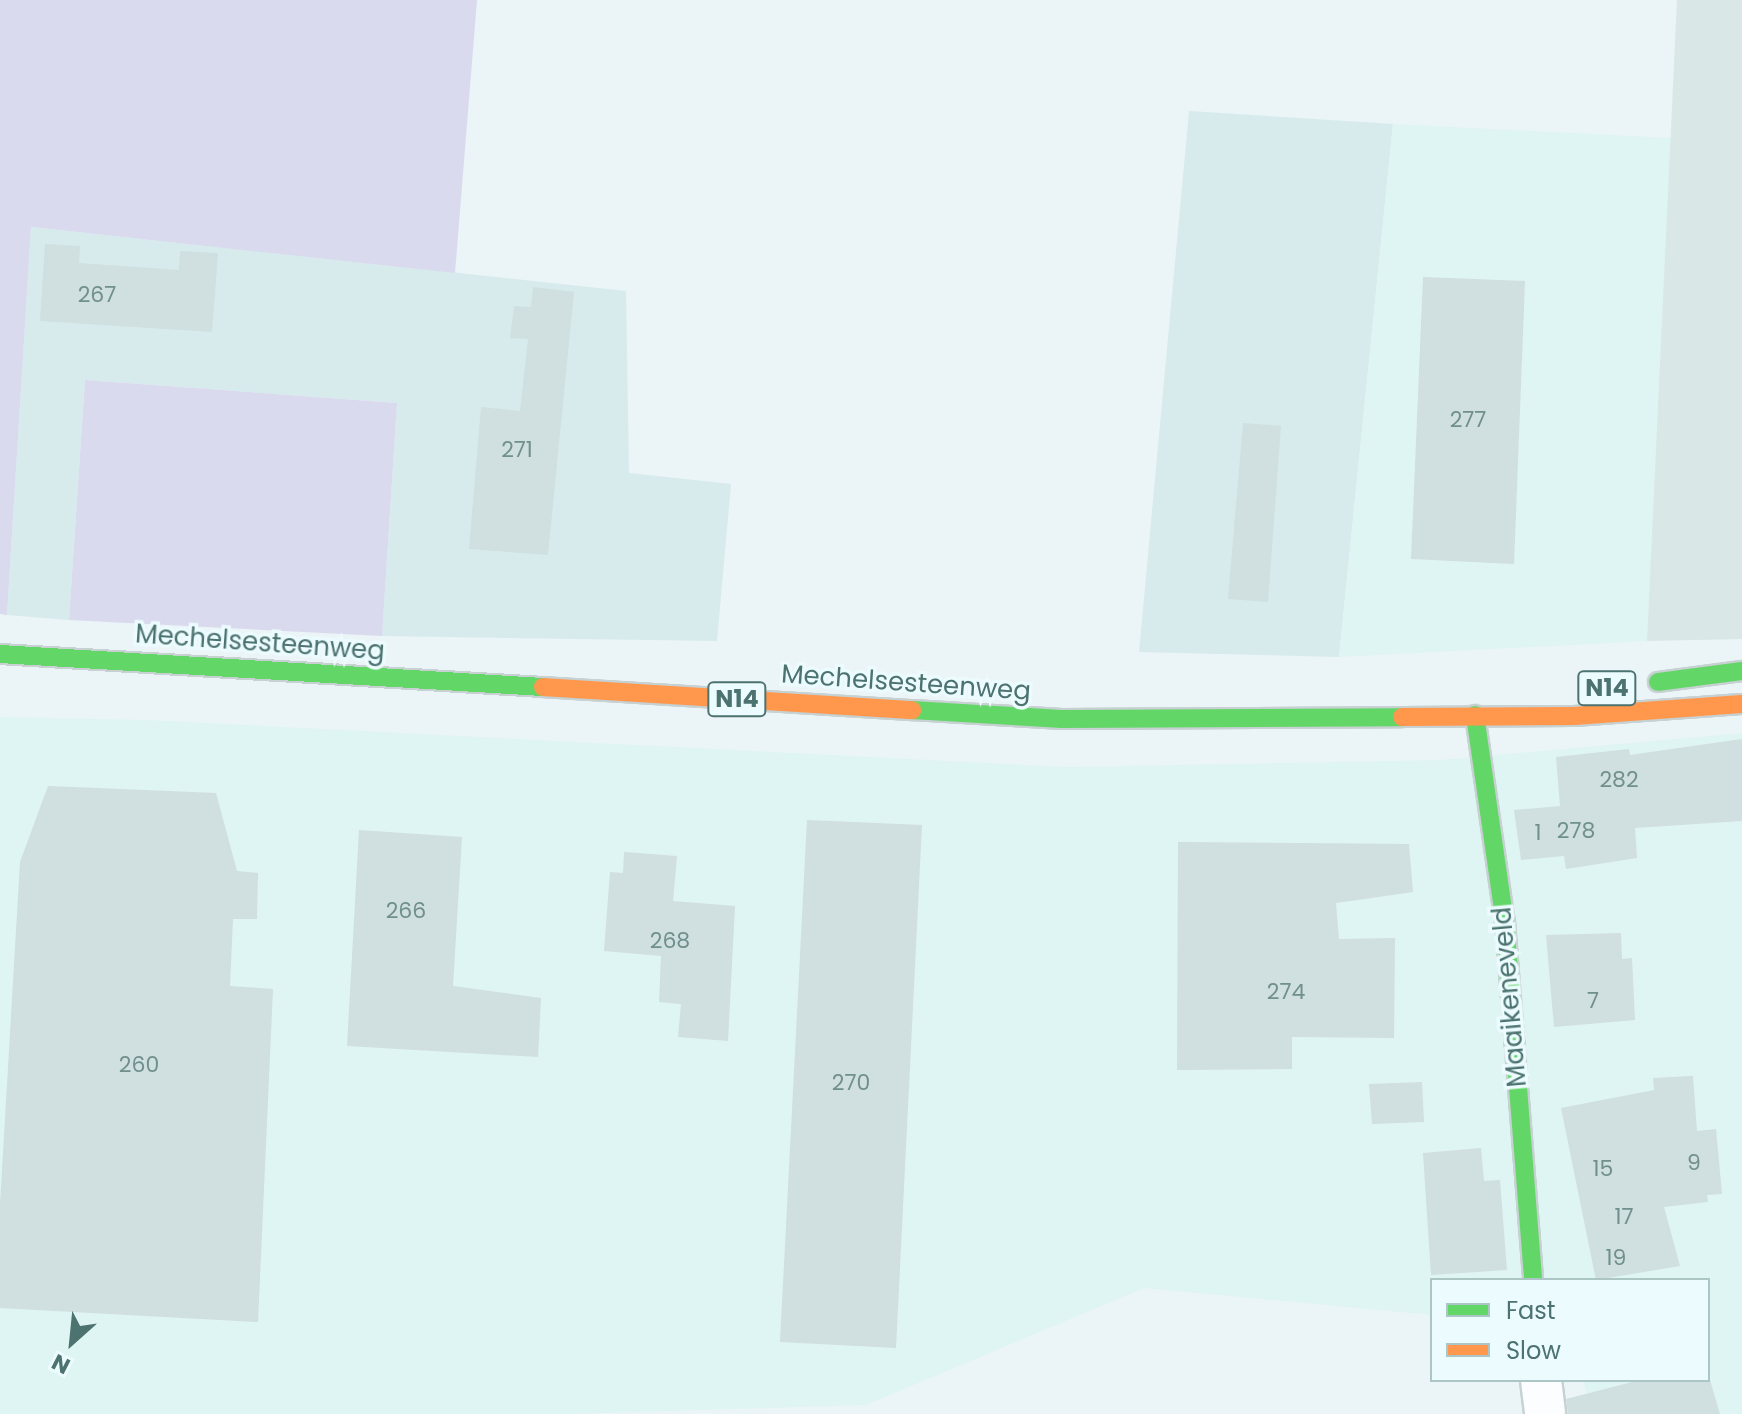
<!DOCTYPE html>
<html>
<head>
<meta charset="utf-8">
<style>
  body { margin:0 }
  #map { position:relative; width:1742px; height:1414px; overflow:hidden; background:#ebf4f6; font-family:Poppins,sans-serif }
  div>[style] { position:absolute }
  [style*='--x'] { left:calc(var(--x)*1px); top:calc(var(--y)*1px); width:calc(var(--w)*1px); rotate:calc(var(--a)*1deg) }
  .residential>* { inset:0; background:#d7ebed }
  .commercial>* { inset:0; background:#dff5f3 }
  .industrial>* { inset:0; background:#dae7e7 }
  .green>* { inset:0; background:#d9daee }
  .building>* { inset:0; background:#d0dfdf }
  .roads { filter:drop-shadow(2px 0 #c7d1d2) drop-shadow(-2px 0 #c7d1d2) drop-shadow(0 2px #c7d1d2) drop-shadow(0 -2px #c7d1d2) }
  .street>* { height:40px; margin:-20px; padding:0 20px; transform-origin:20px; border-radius:20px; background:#fcfdfe }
  .fast>* { height:18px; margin:-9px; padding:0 9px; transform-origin:9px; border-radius:9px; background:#63d668 }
  .slow>* { height:18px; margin:-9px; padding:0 9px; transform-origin:9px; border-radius:9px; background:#ff974d }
  span { translate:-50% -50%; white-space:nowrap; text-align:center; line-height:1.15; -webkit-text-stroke:7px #ecfbfe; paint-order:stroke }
  .number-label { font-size:22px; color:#70908e }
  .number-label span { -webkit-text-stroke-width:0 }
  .shield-label span { padding:2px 6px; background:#ecfbfe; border:2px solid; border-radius:6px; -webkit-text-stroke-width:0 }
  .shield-label { font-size:24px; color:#4c736f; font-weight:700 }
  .street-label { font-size:26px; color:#4c736f }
  .legend { position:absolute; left:1430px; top:1278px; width:280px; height:104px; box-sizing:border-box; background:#ecfbfe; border:2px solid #acc5c5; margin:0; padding:10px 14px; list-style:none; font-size:24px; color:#4c736f }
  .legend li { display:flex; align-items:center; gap:16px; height:40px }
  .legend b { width:40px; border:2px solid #acc5c5 }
  .north { position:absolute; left:32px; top:1302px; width:80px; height:80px; -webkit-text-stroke:6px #ecfbfe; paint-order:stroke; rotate:207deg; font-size:22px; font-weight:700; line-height:32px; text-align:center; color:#4c736f }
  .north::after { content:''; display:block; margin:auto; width:28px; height:36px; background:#4c736f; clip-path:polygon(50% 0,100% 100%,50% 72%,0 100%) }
</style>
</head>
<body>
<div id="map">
  <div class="residential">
    <i style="clip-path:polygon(1189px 111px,1393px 124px,1339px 657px,1139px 652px)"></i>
    <i style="clip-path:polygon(31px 227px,626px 291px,629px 473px,731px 484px,717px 641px,382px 636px,397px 403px,85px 380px,69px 620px,7px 615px)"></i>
  </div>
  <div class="commercial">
    <i style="clip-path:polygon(1393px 124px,1672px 138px,1647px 641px,1339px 657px)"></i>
    <i style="clip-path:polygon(0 717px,148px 720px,1066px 767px,1440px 760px,1742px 733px,1742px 1414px,1592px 1414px,1583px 1380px,1708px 1380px,1708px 1280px,1432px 1280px,1432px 1315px,1144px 1288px,866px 1405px,571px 1414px,0 1414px)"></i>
  </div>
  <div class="industrial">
    <i style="clip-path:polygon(1677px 0,1742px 0,1742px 639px,1647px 641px)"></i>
  </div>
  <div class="green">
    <i style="clip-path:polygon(0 0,477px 0,455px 273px,31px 227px,7px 615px,0 614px)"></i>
    <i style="clip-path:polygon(85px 380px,397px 403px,382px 636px,69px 620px)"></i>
  </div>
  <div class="building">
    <i style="clip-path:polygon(45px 244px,80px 246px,79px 263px,179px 270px,180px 251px,218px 253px,212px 332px,40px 321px)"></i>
    <i style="clip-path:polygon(1423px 277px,1525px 281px,1514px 564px,1411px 559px)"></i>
    <i style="clip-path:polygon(533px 287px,574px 292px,548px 555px,469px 549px,481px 407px,520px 411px,528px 339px,510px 338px,514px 306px,531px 307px)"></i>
    <i style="clip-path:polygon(1243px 423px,1281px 426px,1268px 602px,1228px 599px)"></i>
    <i style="clip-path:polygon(1742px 739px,1742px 821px,1635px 828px,1637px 858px,1566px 869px,1564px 856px,1521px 860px,1514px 810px,1560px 806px,1556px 757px,1629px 749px,1630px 755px)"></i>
    <i style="clip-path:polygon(48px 786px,216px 793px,237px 871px,258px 873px,257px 919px,233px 919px,230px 986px,273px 989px,258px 1322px,0 1308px,0 1204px,20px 862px)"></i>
    <i style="clip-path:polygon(807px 820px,922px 825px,896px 1348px,780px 1342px)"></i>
    <i style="clip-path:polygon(359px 830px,462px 837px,453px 986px,541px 998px,538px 1057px,347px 1046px)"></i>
    <i style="clip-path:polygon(1178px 842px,1409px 844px,1413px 892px,1336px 903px,1339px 939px,1395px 938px,1394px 1038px,1292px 1037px,1292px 1069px,1177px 1070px)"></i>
    <i style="clip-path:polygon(624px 852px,677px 856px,673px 901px,735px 906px,728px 1041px,678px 1037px,681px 1004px,659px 1002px,661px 956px,604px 951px,610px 872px,623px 873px)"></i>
    <i style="clip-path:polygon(1621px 933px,1622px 959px,1632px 958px,1635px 1020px,1554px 1027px,1546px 935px)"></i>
    <i style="clip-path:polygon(1693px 1076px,1697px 1131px,1716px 1129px,1722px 1194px,1707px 1195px,1708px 1202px,1664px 1207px,1680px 1266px,1596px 1280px,1561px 1108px,1654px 1090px,1653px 1078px)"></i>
    <i style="clip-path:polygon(1422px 1082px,1424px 1122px,1372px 1124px,1369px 1084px)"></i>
    <i style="clip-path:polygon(1481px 1148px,1484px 1181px,1500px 1180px,1507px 1270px,1431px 1275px,1423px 1153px)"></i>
    <i style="clip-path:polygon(1640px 1380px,1710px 1380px,1720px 1414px,1568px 1414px,1566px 1399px)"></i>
  </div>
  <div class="roads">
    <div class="street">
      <i style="--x:1541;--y:1380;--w:34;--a:83"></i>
    </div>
    <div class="fast">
      <i style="--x:0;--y:654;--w:544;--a:3.48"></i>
      <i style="--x:1658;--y:682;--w:85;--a:-7.5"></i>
      <i style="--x:912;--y:710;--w:150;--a:3.4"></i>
      <i style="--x:1062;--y:719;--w:340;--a:-0.3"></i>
      <i style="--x:1475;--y:715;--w:209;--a:81.8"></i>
      <i style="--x:1505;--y:922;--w:359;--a:85.5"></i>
    </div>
    <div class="slow">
      <i style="--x:543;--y:687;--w:370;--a:3.6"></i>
      <i style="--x:1402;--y:717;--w:172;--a:-0.3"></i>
      <i style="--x:1574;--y:716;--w:168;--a:-4.1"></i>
    </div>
  </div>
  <div class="number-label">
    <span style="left:97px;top:295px">267</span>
    <span style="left:1468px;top:420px">277</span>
    <span style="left:517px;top:450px">271</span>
    <span style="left:1619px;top:780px">282</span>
    <span style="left:1576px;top:831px">278</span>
    <span style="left:1538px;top:833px">1</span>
    <span style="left:406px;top:911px">266</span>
    <span style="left:670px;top:941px">268</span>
    <span style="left:1286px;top:992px">274</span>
    <span style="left:1593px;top:1001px">7</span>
    <span style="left:139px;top:1065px">260</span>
    <span style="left:851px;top:1083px">270</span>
    <span style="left:1694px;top:1163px">9</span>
    <span style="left:1603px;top:1169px">15</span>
    <span style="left:1624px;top:1217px">17</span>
    <span style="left:1616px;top:1258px">19</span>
  </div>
  <div class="shield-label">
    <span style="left:1607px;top:688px">N14</span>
    <span style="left:737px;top:699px">N14</span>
  </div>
  <div class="street-label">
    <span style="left:260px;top:643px;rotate:4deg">Mechelsesteenweg</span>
    <span style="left:906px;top:683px;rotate:4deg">Mechelsesteenweg</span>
    <span style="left:1510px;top:997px;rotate:-95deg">Maaikeneveld</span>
  </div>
  <ul class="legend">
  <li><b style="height:10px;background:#63d668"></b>Fast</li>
  <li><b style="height:10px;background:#ff974d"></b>Slow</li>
  </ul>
  <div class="north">N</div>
</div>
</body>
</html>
